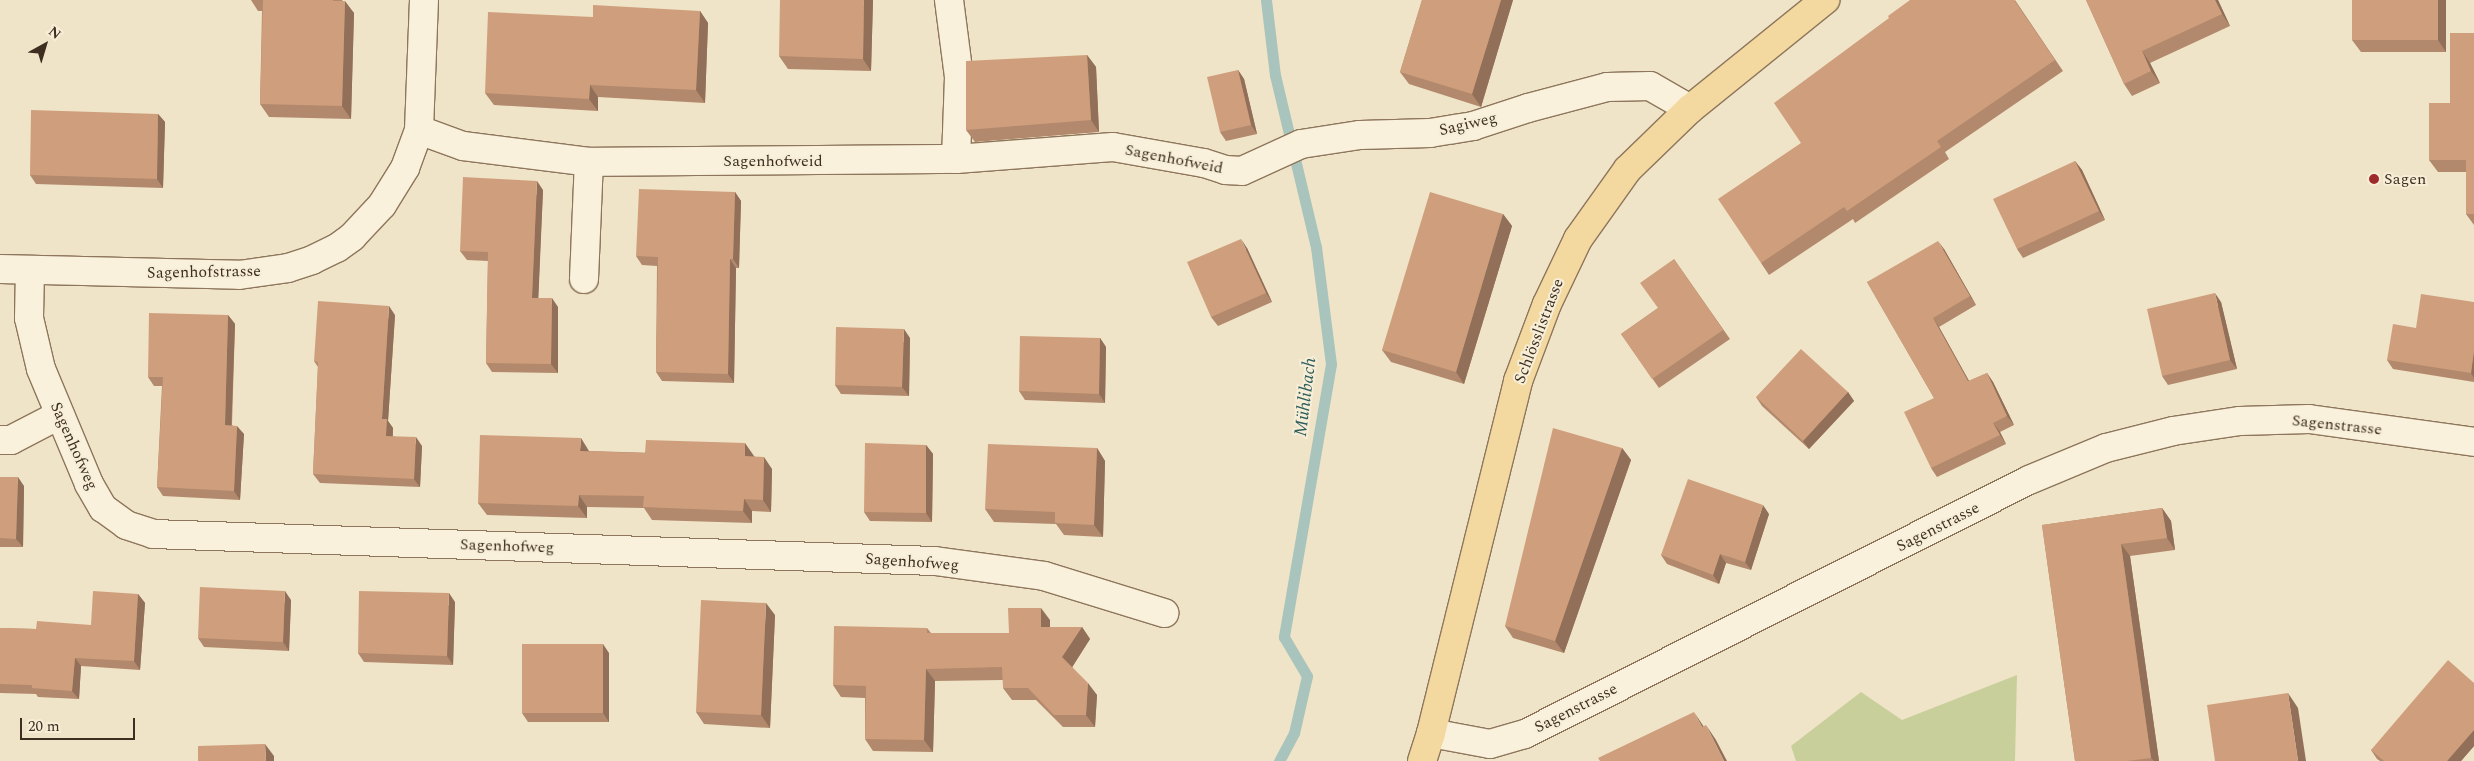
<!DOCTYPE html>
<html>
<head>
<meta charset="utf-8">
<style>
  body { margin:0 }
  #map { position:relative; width:2474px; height:761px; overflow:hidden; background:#f0e4c8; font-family:Spectral,serif }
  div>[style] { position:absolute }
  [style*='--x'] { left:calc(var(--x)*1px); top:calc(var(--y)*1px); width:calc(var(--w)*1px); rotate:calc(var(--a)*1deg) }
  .green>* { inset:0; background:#c9cf9b }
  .stream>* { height:11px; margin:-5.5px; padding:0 5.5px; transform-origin:5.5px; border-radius:5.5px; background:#a9c4bc }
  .roads { filter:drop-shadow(1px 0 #8d765c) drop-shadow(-1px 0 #8d765c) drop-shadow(0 1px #8d765c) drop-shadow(0 -1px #8d765c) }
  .minor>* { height:28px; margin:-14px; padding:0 14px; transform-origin:14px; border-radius:14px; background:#faf1dc }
  .major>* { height:28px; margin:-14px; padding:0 14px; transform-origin:14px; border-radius:14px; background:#f3d9a0 }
  .wall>* { inset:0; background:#b2896c }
  .shaded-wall>* { inset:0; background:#916f58 }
  .building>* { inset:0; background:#cf9f7d }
  .dots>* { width:14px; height:14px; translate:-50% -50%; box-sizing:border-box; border:2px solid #f7eed8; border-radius:50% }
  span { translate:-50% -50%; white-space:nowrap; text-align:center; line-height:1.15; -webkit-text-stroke:4px #f7eed8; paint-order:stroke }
  .street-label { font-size:16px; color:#3d2e20 }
  .poi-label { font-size:16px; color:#3d2e20 }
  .left { translate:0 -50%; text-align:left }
  .water-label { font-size:18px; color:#2f5d5a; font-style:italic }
  .north { position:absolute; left:20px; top:20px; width:50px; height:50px; -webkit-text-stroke:4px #f7eed8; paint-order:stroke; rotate:39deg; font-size:14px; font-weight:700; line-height:20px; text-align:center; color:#3d2e20 }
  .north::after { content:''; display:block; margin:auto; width:18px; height:22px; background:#3d2e20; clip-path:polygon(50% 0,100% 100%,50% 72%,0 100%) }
  .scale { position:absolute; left:20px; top:718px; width:115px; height:22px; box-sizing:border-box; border:2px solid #3d2e20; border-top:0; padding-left:6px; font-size:15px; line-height:18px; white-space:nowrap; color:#3d2e20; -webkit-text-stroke:4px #f7eed8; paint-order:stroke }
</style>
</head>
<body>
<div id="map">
  <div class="green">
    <i style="clip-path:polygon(2017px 675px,2015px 761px,1796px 761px,1791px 746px,1861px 692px,1902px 720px)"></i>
  </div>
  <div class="stream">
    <i style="--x:1266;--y:0;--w:76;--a:83.2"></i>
    <i style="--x:1275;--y:75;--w:177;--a:76.6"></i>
    <i style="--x:1316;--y:247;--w:118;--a:82.7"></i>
    <i style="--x:1331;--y:364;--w:277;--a:99.8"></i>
    <i style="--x:1284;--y:637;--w:45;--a:59.5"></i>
    <i style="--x:1307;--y:676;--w:58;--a:102.8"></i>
    <i style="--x:1294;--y:733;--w:32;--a:118"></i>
  </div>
  <div class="roads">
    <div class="minor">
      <i style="--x:419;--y:130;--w:47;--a:20"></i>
      <i style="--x:463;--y:146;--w:127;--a:7.2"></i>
      <i style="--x:589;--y:162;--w:367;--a:-0.5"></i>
      <i style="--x:956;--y:159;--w:82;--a:-87.9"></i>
      <i style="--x:959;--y:77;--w:78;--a:-97.4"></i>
      <i style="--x:956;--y:159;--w:157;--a:-4.4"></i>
      <i style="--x:1113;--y:147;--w:92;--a:10"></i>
      <i style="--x:1204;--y:163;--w:22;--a:18"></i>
      <i style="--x:1225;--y:170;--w:17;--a:3"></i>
      <i style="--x:1242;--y:171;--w:65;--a:-24.6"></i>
      <i style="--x:1301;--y:144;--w:60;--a:-8.7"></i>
      <i style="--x:1360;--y:135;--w:70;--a:-1.6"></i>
      <i style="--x:1430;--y:133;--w:44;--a:-9.2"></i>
      <i style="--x:1473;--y:126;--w:58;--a:-18.1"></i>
      <i style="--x:1528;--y:108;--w:82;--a:-14.9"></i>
      <i style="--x:1607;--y:87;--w:43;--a:-1.3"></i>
      <i style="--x:1650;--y:86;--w:46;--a:29.9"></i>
      <i style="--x:0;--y:269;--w:239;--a:1.4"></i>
      <i style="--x:239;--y:275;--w:49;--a:-8.1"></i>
      <i style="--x:288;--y:268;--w:25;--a:-18"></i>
      <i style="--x:312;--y:260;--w:28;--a:-26"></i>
      <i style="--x:337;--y:248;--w:19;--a:-36"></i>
      <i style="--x:352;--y:237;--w:44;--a:-46.8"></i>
      <i style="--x:382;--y:205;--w:44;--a:-58.1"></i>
      <i style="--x:405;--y:168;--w:40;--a:-69.8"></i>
      <i style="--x:419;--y:130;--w:130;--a:-87.8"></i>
      <i style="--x:30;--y:270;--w:48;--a:91.2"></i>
      <i style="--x:29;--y:318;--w:52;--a:76.8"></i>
      <i style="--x:41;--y:369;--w:125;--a:67.3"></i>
      <i style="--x:89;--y:484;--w:28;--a:60"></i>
      <i style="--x:103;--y:508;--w:29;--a:36"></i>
      <i style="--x:126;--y:525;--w:28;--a:18"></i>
      <i style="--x:153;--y:534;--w:782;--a:1.98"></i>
      <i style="--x:935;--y:561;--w:110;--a:7.8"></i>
      <i style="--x:1044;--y:576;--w:126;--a:17.1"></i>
      <i style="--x:584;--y:279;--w:117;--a:-87.6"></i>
      <i style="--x:0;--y:440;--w:11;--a:0"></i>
      <i style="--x:11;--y:440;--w:54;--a:-27.5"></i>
      <i style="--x:1431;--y:733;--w:60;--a:10.6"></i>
      <i style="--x:1490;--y:744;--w:36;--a:-16"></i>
      <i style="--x:1525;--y:734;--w:564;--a:-26.75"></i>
      <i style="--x:2029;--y:480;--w:83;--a:-22.6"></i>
      <i style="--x:2106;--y:448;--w:69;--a:-14.2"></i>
      <i style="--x:2173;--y:431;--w:68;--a:-8.5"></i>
      <i style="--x:2240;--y:421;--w:69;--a:-1.7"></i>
      <i style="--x:2309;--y:419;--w:167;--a:7.9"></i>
    </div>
    <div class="major">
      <i style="--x:1422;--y:761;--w:29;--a:-72"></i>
      <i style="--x:1431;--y:733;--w:363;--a:-76.1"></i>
      <i style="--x:1518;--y:381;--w:82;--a:-69.4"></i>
      <i style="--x:1547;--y:304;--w:72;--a:-64.5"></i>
      <i style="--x:1578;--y:239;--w:86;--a:-54.5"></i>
      <i style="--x:1628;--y:169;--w:86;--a:-44.1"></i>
      <i style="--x:1690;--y:109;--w:174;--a:-38.9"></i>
    </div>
  </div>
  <div class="wall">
    <i style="clip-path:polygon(251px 0,342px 0,354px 13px,351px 119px,269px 117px,260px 104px,262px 11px,258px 11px)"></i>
    <i style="clip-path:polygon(873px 0,871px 71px,788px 69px,779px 56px)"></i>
    <i style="clip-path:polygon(1422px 0,1513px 0,1481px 107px,1409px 84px,1400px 72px)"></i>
    <i style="clip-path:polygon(2015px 0,2063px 71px,1945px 152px,1949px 159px,1855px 223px,1853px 219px,1769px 275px,1761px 263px,1801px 143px)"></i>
    <i style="clip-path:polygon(2086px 0,2218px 0,2230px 26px,2150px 63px,2160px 83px,2132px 96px,2124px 84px)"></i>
    <i style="clip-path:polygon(2446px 0,2446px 52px,2361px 52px,2352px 40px)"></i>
    <i style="clip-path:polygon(700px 11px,708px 23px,705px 103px,598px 97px,598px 111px,494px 105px,485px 93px)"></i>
    <i style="clip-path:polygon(2474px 33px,2474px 225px,2466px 214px,2466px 172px,2438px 172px,2429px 160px,2450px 103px)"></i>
    <i style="clip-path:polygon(1087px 55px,1096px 67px,1099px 132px,975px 142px,966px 130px)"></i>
    <i style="clip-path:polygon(1238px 70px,1244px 79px,1257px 134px,1226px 141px,1220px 132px)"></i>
    <i style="clip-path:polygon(158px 114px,165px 122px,163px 188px,36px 184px,30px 175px)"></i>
    <i style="clip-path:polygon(2075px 161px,2082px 170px,2105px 220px,2023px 258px,2017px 249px)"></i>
    <i style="clip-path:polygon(543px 190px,538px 298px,558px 307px,558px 373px,492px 372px,486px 363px,488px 261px,467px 260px,460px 251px)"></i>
    <i style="clip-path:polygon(735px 192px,741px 201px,739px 268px,736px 268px,734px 383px,662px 381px,656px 372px,657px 266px,642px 265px,636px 256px)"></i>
    <i style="clip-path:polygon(1503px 214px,1512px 226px,1464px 384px,1391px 362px,1382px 350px)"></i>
    <i style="clip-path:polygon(1247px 248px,1272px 302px,1218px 326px,1211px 317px)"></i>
    <i style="clip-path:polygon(1944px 249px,1976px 305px,1939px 327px,1969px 381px,1987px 373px,1993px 382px,2014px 425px,2000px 432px,2006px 444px,1937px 477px,1931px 468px,1934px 398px,1867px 282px)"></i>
    <i style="clip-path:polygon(1674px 259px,1730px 339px,1659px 388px,1621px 334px,1658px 308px)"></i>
    <i style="clip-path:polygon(2221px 302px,2237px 369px,2168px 385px,2162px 376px)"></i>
    <i style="clip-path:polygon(2474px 302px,2474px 382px,2393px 369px,2387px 360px,2416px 328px)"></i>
    <i style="clip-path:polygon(228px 315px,235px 324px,232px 425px,244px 434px,240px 500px,163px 496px,157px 487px,162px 386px,154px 386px,148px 377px)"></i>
    <i style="clip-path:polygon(395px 315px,388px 421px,393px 428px,393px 436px,422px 446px,420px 487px,320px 483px,313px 474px,318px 367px,314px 361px)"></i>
    <i style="clip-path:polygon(910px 338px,909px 396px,841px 394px,835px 385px)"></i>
    <i style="clip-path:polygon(1100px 338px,1106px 347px,1105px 403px,1025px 400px,1019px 391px)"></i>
    <i style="clip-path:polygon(1848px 392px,1854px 401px,1809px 449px,1762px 406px,1756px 397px)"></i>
    <i style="clip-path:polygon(926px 445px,933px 454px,932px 522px,870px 521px,864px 512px)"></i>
    <i style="clip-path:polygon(1097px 448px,1105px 461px,1103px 537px,1064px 535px,1056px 524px,994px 522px,985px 509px)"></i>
    <i style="clip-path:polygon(1622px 448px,1631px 460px,1564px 653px,1513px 638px,1505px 626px)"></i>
    <i style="clip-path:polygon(589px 451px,754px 456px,772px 469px,771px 512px,752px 511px,752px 523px,652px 520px,644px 508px,587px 507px,587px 518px,487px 515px,478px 503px)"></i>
    <i style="clip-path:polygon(0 477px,24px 486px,23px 547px,0 547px)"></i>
    <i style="clip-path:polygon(2162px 508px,2171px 521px,2175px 550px,2130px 556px,2159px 761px,2075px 761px,2042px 525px)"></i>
    <i style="clip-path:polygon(1769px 514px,1751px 570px,1726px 563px,1719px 584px,1667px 564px,1661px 555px)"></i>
    <i style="clip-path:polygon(138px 594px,145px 603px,140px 670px,81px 666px,79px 699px,38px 697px,36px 694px,0 693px,0 628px,36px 629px,91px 625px)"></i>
    <i style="clip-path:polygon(291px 600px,289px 651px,204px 647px,198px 638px)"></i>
    <i style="clip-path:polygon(455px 602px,453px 665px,364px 662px,358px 653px)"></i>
    <i style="clip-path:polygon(775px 615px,770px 728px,704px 724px,696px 712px)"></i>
    <i style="clip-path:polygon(1050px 620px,1050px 627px,1082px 627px,1090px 639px,1072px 667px,1097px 695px,1095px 727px,1063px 727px,1036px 700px,1012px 700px,1003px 688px,1003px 680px,935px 681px,933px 752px,873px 751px,865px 739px,865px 698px,841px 697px,833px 685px,927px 628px,931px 633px,1009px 633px)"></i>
    <i style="clip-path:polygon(609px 653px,609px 722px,528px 722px,522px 713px)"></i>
    <i style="clip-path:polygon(2474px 683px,2474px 746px,2461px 761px,2380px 761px,2377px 759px,2371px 750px)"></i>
  </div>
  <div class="shaded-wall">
    <i style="clip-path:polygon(864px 0,873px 0,871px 71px,863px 59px)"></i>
    <i style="clip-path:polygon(1501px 0,1513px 0,1481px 107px,1472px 94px)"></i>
    <i style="clip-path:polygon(2215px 0,2218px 0,2230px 26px,2222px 14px)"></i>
    <i style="clip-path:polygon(2438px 0,2446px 0,2446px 52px,2438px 40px)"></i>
    <i style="clip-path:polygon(345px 1px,354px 13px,351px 119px,342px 106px)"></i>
    <i style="clip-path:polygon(700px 11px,708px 23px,705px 103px,696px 90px)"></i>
    <i style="clip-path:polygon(2142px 51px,2150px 63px,2160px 83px,2151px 71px)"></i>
    <i style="clip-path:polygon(1087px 55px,1096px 67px,1099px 132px,1091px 120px)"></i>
    <i style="clip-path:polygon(1238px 70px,1244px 79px,1257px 134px,1251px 125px)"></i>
    <i style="clip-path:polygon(590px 85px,598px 97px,598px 111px,589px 99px)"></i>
    <i style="clip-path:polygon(158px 114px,165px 122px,163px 188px,157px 179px)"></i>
    <i style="clip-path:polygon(2075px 161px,2082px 170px,2105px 220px,2099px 211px)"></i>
    <i style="clip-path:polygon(537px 181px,543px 190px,538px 307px,532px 298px)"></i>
    <i style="clip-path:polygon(735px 192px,741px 201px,739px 268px,733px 259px)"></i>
    <i style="clip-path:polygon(1503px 214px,1512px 226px,1464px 384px,1456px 372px)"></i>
    <i style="clip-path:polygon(1241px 239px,1247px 248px,1272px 302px,1266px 293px)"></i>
    <i style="clip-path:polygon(1938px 241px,1944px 249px,1976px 305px,1970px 296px)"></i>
    <i style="clip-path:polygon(730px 259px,736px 268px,734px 383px,728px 374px)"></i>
    <i style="clip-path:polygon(2215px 293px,2221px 302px,2237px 369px,2230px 360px)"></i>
    <i style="clip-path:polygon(552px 298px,558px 307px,558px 373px,551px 364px)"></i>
    <i style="clip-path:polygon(389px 306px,395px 315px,388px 421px,393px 428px,392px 445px,386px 436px,382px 419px)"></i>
    <i style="clip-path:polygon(228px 315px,235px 324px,231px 434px,225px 425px)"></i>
    <i style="clip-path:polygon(1933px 318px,1939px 327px,1974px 390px,1968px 381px)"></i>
    <i style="clip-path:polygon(904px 329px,910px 338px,909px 396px,902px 387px)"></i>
    <i style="clip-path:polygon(1100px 338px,1106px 347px,1105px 403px,1099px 394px)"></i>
    <i style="clip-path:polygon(2474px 351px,2474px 378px,2471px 373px)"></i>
    <i style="clip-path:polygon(1987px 373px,1993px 382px,2014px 425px,2007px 416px)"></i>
    <i style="clip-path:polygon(1848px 392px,1854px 401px,1809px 449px,1803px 441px)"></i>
    <i style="clip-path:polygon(1993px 423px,2000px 432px,2006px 444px,2000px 435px)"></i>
    <i style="clip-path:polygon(237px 426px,244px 434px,240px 500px,234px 491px)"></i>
    <i style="clip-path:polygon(416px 437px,422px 446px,420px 487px,414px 479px)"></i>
    <i style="clip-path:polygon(581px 438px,589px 451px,589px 463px,580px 451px)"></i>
    <i style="clip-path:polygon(745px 443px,754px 456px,754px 468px,745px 456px)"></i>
    <i style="clip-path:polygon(926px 445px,933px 454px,932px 522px,926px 513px)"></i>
    <i style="clip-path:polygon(1097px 448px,1105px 461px,1103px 537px,1094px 525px)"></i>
    <i style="clip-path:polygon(1622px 448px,1631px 460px,1564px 653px,1555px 641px)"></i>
    <i style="clip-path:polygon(764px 457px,772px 469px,771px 512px,763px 500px)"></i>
    <i style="clip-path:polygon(18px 477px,24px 486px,23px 547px,16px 539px)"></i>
    <i style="clip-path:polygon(579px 495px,587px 507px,587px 518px,578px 506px)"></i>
    <i style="clip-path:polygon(744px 499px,752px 511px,752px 523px,743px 511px)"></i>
    <i style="clip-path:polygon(1763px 505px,1769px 514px,1751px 570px,1745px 562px)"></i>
    <i style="clip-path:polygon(2162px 508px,2171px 521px,2175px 550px,2167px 538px)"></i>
    <i style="clip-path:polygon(2121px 544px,2130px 556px,2159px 761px,2154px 761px,2151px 758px)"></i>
    <i style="clip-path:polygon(1720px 554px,1726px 563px,1719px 584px,1713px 575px)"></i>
    <i style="clip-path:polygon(285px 591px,291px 600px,289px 651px,283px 642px)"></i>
    <i style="clip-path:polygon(449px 593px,455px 602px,453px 665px,447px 656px)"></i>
    <i style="clip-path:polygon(138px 594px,145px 603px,140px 670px,134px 661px)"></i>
    <i style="clip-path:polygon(766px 603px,775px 615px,770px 728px,761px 715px)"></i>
    <i style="clip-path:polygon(1041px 608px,1050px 620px,1050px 639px,1041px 627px)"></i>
    <i style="clip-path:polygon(1082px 627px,1090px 639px,1071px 669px,1062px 657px)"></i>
    <i style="clip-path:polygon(603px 644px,609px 653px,609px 722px,603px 713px)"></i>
    <i style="clip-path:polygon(75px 658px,81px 666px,79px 699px,72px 691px)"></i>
    <i style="clip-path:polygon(926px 669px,935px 681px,933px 752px,924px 740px)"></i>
    <i style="clip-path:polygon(1088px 683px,1097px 695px,1095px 727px,1086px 715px)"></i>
    <i style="clip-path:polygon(2288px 693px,2298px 708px,2306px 761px,2298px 761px)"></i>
    <i style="clip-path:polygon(1694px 712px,1704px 727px,1702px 727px)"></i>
    <i style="clip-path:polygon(1706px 725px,1716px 740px,1727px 761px,1724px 761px)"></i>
    <i style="clip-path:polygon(2474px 730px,2474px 746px,2461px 761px,2447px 761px)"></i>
    <i style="clip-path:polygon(265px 744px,274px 756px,274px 761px,266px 761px)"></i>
  </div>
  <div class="building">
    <i style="clip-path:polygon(263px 0,333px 0,333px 1px,345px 1px,342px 106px,260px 104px)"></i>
    <i style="clip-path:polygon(780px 0,864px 0,863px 59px,779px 56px)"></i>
    <i style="clip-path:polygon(1422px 0,1501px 0,1472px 94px,1400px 72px)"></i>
    <i style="clip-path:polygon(1910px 0,2014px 0,2055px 60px,1937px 141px,1941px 147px,1847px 211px,1844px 207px,1761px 263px,1718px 199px,1801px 143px,1774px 103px,1889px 18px,1888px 16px)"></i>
    <i style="clip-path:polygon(2086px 0,2215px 0,2222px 14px,2142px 51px,2151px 71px,2124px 84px)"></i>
    <i style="clip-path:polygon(2352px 0,2438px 0,2438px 40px,2352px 40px)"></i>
    <i style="clip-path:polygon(593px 5px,700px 11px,696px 90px,590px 85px,589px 99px,485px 93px,488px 12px,593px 17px)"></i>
    <i style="clip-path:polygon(2450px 33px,2474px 33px,2474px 214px,2466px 214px,2466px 160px,2429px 160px,2429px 103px,2450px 103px)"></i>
    <i style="clip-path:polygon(1087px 55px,1091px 120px,966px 130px,966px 61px)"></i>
    <i style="clip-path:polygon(1238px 70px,1251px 125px,1220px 132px,1207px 77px)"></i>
    <i style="clip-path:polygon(31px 110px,158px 114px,157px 179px,30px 175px)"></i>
    <i style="clip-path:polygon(2075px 161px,2099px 211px,2017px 249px,1993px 199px)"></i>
    <i style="clip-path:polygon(463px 177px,537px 181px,532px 298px,552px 298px,551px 364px,486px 363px,488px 252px,460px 251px)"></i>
    <i style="clip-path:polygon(639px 189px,735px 192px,733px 259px,730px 259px,728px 374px,656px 372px,658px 257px,636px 256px)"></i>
    <i style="clip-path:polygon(1430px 192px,1503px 214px,1456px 372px,1382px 350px)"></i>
    <i style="clip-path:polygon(1241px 239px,1266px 293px,1211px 317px,1187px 262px)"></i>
    <i style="clip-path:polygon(1938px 241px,1970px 296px,1933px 318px,1968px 381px,1987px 373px,2007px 416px,1993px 423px,2000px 435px,1931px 468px,1904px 412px,1934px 398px,1867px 282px)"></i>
    <i style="clip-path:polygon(1674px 259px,1723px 330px,1652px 379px,1621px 334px,1658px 308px,1640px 283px)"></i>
    <i style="clip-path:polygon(2215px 293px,2230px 360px,2162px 376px,2147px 309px)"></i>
    <i style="clip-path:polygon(2421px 294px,2474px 302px,2474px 351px,2471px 373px,2387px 360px,2393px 324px,2416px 328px)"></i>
    <i style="clip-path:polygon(318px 301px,389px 306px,382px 419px,387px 419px,386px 436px,416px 437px,414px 479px,313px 474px,318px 362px,314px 361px)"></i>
    <i style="clip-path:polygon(149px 313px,228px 315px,225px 425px,237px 426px,234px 491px,157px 487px,163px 377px,148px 377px)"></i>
    <i style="clip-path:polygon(836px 327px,904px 329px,902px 387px,835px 385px)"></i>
    <i style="clip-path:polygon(1020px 336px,1100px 338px,1099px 394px,1019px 391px)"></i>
    <i style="clip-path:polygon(1801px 349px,1848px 392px,1803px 441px,1756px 397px)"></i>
    <i style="clip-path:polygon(1553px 428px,1622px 448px,1555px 641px,1505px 626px)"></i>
    <i style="clip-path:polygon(480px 435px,581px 438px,580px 451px,645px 453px,646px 440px,745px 443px,745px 456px,764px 457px,763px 500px,744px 499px,743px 511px,643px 507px,644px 496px,579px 495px,578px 506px,478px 503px)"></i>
    <i style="clip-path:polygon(865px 443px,926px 445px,926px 513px,864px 512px)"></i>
    <i style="clip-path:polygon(988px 444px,1097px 448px,1094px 525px,1055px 523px,1055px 512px,985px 509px)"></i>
    <i style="clip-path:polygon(0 477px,18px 477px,16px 539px,0 538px)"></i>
    <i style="clip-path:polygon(1688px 479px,1763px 505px,1745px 562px,1720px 554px,1713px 575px,1661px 555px)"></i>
    <i style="clip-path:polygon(2162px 508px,2167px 538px,2121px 544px,2151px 758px,2127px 761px,2075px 761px,2042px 525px)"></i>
    <i style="clip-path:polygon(200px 587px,285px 591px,283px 642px,198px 638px)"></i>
    <i style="clip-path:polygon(93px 591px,138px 594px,134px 661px,75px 658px,72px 691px,32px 688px,32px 685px,0 684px,0 628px,36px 629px,37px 621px,91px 625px)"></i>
    <i style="clip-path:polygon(359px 591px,449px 593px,447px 656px,358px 653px)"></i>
    <i style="clip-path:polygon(701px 600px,766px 603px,761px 715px,696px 712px)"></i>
    <i style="clip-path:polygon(1008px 608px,1041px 608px,1041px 627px,1082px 627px,1062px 657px,1088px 683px,1086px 715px,1054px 715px,1028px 688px,1003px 688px,1002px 667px,926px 669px,924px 740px,865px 739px,866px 686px,833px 685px,834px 626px,927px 628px,927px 633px,1009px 633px)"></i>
    <i style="clip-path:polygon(522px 644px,603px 644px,603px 713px,522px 713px)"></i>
    <i style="clip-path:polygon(2448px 660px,2474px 683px,2474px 730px,2447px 761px,2384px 761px,2371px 750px)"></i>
    <i style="clip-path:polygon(2288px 693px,2298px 761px,2215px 761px,2207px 705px)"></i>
    <i style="clip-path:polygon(1694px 712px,1702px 727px,1706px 725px,1724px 761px,1600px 761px,1598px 758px)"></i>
    <i style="clip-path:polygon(265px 744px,266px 761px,198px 761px,198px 746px)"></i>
  </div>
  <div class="dots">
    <i style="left:2374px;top:179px;background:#9e2a2b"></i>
  </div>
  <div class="street-label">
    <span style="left:1468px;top:124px;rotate:-13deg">Sagiweg</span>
    <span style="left:1174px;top:159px;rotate:11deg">Sagenhofweid</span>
    <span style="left:773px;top:161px">Sagenhofweid</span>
    <span style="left:204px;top:272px;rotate:-1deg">Sagenhofstrasse</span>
    <span style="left:1539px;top:331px;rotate:-69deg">Schlösslistrasse</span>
    <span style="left:2337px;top:425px;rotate:6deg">Sagenstrasse</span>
    <span style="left:74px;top:446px;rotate:66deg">Sagenhofweg</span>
    <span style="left:1938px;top:527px;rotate:-27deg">Sagenstrasse</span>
    <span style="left:507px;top:546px;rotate:2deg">Sagenhofweg</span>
    <span style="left:912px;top:562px;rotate:4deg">Sagenhofweg</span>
    <span style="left:1576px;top:708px;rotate:-27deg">Sagenstrasse</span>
  </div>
  <div class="poi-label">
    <span class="left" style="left:2384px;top:179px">Sagen</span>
  </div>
  <div class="water-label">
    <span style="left:1306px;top:397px;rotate:-83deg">Mühlibach</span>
  </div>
  <div class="north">N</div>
  <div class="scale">20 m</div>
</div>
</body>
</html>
